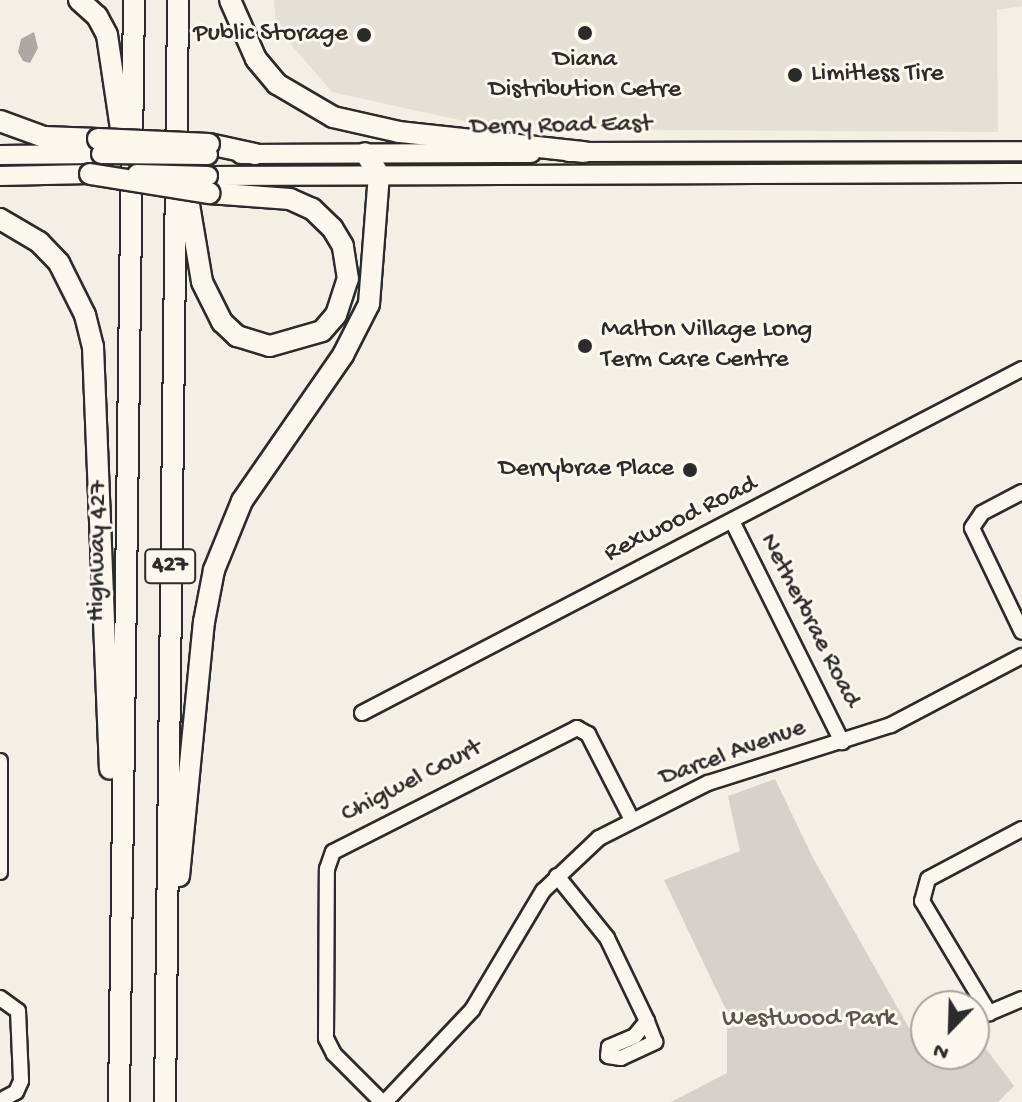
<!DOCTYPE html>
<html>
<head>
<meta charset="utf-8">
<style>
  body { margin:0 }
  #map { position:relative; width:1022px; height:1102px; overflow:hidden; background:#f3efe4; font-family:"Gochi Hand",sans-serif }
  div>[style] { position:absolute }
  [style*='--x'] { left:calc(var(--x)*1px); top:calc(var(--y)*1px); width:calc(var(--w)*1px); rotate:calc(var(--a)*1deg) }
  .built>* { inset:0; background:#e4e0d6 }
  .green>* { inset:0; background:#d5d2c9 }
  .water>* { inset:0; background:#aca9a2 }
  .roads { filter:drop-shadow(2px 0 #2b2b2b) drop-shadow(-2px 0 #2b2b2b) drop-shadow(0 2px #2b2b2b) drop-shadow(0 -2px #2b2b2b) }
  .minor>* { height:14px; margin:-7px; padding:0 7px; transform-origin:7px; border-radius:7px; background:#fbf7ec }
  .major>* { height:18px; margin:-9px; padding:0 9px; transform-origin:9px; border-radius:9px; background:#fbf7ec }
  .highway>* { height:20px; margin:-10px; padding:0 10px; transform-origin:10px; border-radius:10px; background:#fbf7ec }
  .bridges { filter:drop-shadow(2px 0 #2b2b2b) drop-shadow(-2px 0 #2b2b2b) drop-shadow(0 2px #2b2b2b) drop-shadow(0 -2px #2b2b2b) }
  .major-bridge>* { height:18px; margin:-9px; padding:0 9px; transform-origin:9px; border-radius:9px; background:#fbf7ec }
  .highway-bridge>* { height:20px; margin:-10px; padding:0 10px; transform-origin:10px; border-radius:10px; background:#fbf7ec }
  .dots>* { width:22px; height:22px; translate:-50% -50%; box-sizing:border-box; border:4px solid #fbf7ec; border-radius:50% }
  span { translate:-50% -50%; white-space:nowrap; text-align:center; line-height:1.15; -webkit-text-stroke:6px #fbf7ec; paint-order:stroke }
  .shield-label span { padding:2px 6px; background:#fbf7ec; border:2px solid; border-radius:6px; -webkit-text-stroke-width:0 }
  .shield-label { font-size:24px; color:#2b2b2b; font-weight:700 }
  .poi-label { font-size:26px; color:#2b2b2b }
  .right { translate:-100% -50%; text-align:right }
  .left { translate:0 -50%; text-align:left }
  .street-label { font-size:26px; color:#2b2b2b }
  .park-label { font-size:26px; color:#565552 }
  .north { position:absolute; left:910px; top:990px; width:80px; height:80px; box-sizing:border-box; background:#fbf7ec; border:2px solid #a8a59f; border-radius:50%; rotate:203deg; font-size:22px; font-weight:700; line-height:32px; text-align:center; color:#2b2b2b }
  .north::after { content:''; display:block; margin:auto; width:28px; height:36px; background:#2b2b2b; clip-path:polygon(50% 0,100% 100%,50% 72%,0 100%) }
</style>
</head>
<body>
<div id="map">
  <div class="built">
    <i style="clip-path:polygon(274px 0,1022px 0,1022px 6px,997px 10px,998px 132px,669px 130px,473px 123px,332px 92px,276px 27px)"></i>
  </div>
  <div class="green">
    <i style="clip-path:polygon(775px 779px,813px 858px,917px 1042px,926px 1038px,926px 1054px,974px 1054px,974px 1033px,1014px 1086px,998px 1102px,671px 1102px,727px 1073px,727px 1012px,664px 880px,740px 851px,728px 796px)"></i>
  </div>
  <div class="water">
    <i style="clip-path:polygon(34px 32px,38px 48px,30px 63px,23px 61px,18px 52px,21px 39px)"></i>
  </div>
  <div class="roads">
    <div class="minor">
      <i style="--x:1022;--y:492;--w:45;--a:152.3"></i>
      <i style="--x:982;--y:513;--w:18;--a:124"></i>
      <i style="--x:972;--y:528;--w:115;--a:64.3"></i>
      <i style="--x:733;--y:523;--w:245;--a:63.5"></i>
      <i style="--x:362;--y:713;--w:744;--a:-27.53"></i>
      <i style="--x:0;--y:761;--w:111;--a:90"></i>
      <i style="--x:1022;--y:829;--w:106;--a:152"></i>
      <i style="--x:928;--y:879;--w:23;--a:105"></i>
      <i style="--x:922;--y:901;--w:131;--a:59.1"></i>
      <i style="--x:989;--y:1013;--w:36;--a:-23"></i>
      <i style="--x:557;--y:876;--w:80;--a:51.1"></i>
      <i style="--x:607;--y:938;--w:92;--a:64.3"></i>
      <i style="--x:647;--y:1021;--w:19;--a:129"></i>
      <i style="--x:635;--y:1036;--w:28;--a:157"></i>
      <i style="--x:609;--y:1047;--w:9;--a:96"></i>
      <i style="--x:608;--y:1056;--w:13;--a:9"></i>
      <i style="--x:621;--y:1058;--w:38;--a:-25"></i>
      <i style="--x:655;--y:1042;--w:22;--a:-111"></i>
      <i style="--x:0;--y:998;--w:22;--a:36"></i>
      <i style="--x:18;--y:1011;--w:70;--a:87.5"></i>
      <i style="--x:21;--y:1081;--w:12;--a:114"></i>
      <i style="--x:16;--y:1092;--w:18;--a:151"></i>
      <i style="--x:382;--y:1102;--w:68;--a:-135"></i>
      <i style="--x:334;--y:1054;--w:18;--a:-117"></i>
      <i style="--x:326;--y:1038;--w:169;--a:-89.7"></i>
      <i style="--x:327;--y:869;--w:18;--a:-71"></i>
      <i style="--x:333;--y:852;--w:274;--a:-26.9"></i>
      <i style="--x:577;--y:728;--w:13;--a:29"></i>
      <i style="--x:588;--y:734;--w:94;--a:62.9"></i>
      <i style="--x:385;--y:1102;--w:127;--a:-46.6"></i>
      <i style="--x:472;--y:1010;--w:139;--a:-59.2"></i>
      <i style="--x:543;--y:891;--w:77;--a:-43.4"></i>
      <i style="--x:599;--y:838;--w:122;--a:-26.8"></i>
      <i style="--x:708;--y:783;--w:192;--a:-17.6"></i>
      <i style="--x:891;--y:725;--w:148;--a:-27.8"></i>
    </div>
    <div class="major">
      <i style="--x:569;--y:152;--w:453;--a:-0.1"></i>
      <i style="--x:241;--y:154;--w:290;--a:-0.2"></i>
      <i style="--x:0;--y:155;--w:101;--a:-0.6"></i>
      <i style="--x:0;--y:176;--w:90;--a:-1.3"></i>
      <i style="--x:208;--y:176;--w:814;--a:-0.21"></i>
    </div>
    <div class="highway">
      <i style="--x:79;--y:0;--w:24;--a:42"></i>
      <i style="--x:97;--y:16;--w:21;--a:62"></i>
      <i style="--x:107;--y:35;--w:95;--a:81.5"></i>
      <i style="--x:230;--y:0;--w:64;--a:66.2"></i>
      <i style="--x:256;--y:59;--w:33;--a:50"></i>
      <i style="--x:277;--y:84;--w:65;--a:30.5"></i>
      <i style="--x:333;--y:117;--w:68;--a:12.8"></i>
      <i style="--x:399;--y:132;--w:186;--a:6.2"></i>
      <i style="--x:0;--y:121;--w:47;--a:20"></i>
      <i style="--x:44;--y:137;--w:54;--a:2.1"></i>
      <i style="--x:209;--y:144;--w:47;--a:12.3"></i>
      <i style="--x:185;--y:181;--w:102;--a:80.4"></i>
      <i style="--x:202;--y:282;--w:45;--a:63.4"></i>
      <i style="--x:222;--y:322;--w:21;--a:43"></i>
      <i style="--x:237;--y:336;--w:34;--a:17"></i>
      <i style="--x:270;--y:346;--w:54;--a:-16.1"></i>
      <i style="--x:322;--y:331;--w:21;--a:-49"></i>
      <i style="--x:336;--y:315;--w:38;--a:-72"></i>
      <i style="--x:348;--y:279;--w:33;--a:-99"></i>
      <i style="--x:343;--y:246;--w:21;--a:-121"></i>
      <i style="--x:332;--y:228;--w:28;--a:-136"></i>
      <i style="--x:312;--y:209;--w:24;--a:-156"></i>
      <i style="--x:290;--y:199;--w:81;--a:-175.8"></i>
      <i style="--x:0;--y:219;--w:45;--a:30.5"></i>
      <i style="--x:39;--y:242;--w:29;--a:46"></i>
      <i style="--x:59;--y:263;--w:58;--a:63.4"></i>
      <i style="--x:85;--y:315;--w:33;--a:76"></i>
      <i style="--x:93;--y:347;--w:422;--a:87.7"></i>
      <i style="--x:179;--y:876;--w:255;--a:-84.4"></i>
      <i style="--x:204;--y:622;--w:53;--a:-79.1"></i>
      <i style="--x:214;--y:570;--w:74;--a:-67.9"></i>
      <i style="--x:242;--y:501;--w:178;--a:-55.3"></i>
      <i style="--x:343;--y:355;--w:57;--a:-63"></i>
      <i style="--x:369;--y:304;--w:130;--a:-85.6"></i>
      <i style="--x:379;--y:174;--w:25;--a:-124"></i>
      <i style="--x:119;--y:1102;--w:1102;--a:-89.22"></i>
      <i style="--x:165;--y:1102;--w:1102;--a:-89.32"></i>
    </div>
  </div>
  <div class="bridges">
    <div class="major-bridge">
      <i style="--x:101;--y:154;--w:107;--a:0.5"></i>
      <i style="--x:137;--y:174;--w:71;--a:1.6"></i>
    </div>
    <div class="highway-bridge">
      <i style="--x:98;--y:139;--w:111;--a:2.6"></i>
      <i style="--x:90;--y:174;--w:121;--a:9.1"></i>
    </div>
  </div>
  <div class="dots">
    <i style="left:585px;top:33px;background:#2b2b2b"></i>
    <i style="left:364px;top:35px;background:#2b2b2b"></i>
    <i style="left:795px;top:75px;background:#2b2b2b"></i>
    <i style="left:585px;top:346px;background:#2b2b2b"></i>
    <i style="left:690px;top:470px;background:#2b2b2b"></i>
  </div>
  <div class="shield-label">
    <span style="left:170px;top:566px">427</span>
  </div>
  <div class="poi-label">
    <span class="right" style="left:348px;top:35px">Public Storage</span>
    <span style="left:585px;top:76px">Diana<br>Distribution Cetre</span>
    <span class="left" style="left:811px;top:75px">Limitless Tire</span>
    <span class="left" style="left:601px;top:346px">Malton Village Long<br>Term Care Centre</span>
    <span class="right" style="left:674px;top:470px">Derrybrae Place</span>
  </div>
  <div class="street-label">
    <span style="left:561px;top:127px;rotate:-1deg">Derry Road East</span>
    <span style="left:681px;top:520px;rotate:-26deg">Rexwood Road</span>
    <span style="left:99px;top:551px;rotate:-89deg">Highway 427</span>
    <span style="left:809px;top:621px;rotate:63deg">Netherbrae Road</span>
    <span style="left:733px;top:754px;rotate:-20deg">Darcel Avenue</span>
    <span style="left:412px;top:782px;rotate:-27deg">Chigwel Court</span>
  </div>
  <div class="park-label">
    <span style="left:809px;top:1020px">Westwood Park</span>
  </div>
  <div class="north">N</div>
</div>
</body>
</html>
